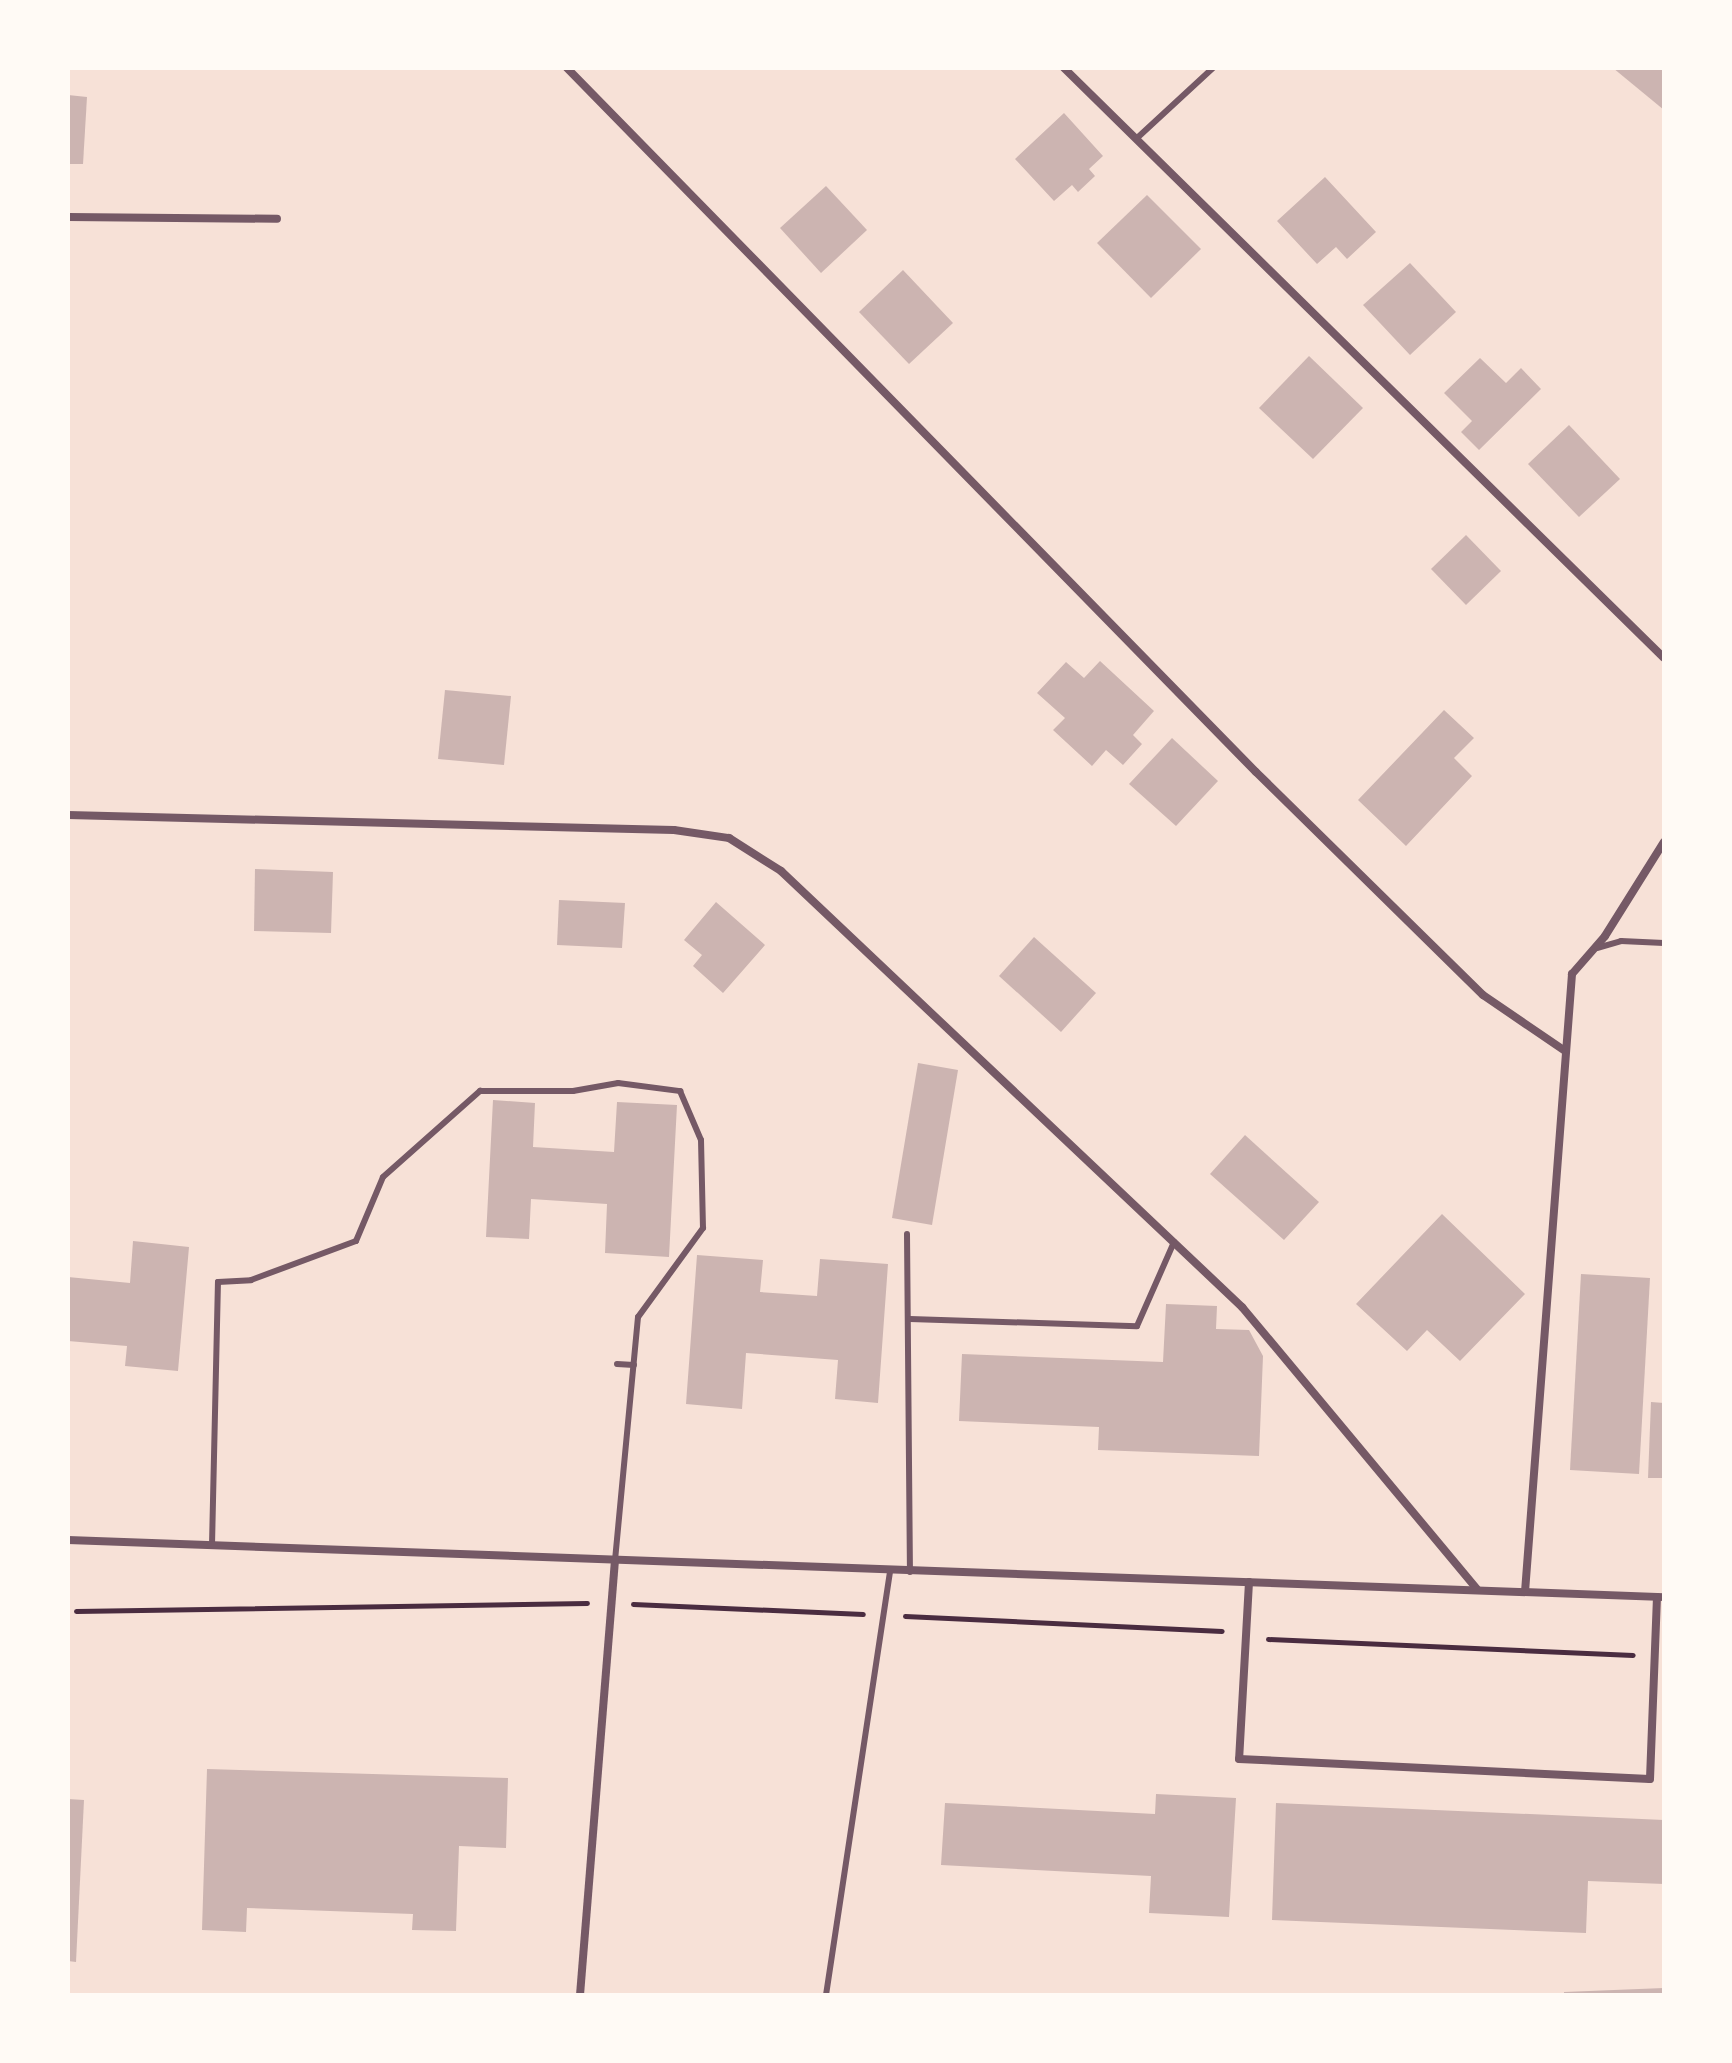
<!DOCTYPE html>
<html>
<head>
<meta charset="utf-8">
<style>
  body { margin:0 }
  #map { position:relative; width:1732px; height:2063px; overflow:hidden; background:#f7e1d7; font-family:Ubuntu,sans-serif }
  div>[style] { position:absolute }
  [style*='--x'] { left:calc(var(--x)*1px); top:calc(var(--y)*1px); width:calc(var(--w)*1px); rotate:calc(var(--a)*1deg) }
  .building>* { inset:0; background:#ccb4b1 }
  .path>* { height:5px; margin:-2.5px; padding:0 2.5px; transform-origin:2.5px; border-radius:2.5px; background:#4a2c40 }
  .service>* { height:6px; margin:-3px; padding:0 3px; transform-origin:3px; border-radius:3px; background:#755966 }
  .minor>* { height:8px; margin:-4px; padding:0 4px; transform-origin:4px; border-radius:4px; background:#755966 }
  span { translate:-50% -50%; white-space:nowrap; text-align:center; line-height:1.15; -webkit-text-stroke:6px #fffaf5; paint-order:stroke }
  .frame { position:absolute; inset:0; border:70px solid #fffaf5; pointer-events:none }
</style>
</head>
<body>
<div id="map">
  <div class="building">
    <i style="clip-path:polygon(1613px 68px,1664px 68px,1664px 110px)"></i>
    <i style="clip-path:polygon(68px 95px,87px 97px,83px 164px,68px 164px)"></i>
    <i style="clip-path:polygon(1064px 113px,1103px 156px,1089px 169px,1095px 176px,1078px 192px,1072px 185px,1054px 201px,1015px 159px)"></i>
    <i style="clip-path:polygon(1325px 177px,1376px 232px,1347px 259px,1336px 247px,1317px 264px,1277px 221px)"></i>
    <i style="clip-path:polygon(826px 186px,867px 230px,821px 273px,780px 228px)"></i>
    <i style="clip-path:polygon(1147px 195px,1201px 249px,1151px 298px,1097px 243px)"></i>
    <i style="clip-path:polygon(1410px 263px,1456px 312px,1410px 355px,1363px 305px)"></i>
    <i style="clip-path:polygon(903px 270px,953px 323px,909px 364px,859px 312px)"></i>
    <i style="clip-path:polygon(1309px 356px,1363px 408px,1313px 459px,1259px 408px)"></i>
    <i style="clip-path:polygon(1480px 358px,1506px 383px,1521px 368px,1541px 389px,1479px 450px,1461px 432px,1472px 421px,1444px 393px)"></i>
    <i style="clip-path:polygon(1569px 425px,1620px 479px,1579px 517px,1528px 464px)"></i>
    <i style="clip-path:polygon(1466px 535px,1501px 571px,1466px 605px,1431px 569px)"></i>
    <i style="clip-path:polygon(1100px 661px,1154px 711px,1133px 735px,1142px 744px,1123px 765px,1106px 750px,1092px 766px,1053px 730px,1065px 718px,1037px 693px,1066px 662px,1084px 678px)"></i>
    <i style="clip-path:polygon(445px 690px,511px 696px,504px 765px,438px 759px)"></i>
    <i style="clip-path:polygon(1444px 710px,1474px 738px,1454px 758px,1472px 776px,1406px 846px,1358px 800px)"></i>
    <i style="clip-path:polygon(1172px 738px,1218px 781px,1176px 826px,1129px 784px)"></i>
    <i style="clip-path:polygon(255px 869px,333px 872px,331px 933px,254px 931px)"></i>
    <i style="clip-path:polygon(559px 900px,625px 903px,622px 948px,557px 945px)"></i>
    <i style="clip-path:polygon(716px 902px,765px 945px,723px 993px,693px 966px,702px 955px,684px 940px)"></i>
    <i style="clip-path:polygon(1034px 937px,1096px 993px,1061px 1032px,999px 976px)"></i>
    <i style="clip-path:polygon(918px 1063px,958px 1070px,932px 1225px,892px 1218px)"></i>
    <i style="clip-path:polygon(493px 1100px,535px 1103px,533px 1147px,614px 1152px,617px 1102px,677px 1105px,669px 1257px,605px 1253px,607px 1204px,531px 1199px,529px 1239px,486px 1237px)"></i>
    <i style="clip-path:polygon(1245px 1135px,1319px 1202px,1284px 1240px,1210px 1174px)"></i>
    <i style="clip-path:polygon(1442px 1214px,1525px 1294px,1460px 1361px,1427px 1330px,1407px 1351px,1356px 1304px)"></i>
    <i style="clip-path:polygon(133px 1241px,189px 1247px,178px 1371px,125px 1366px,127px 1346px,68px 1341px,68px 1277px,130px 1283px)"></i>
    <i style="clip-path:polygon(697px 1255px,763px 1260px,760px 1292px,817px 1296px,820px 1259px,888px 1264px,878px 1403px,835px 1399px,838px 1360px,746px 1353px,742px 1409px,686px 1404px)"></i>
    <i style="clip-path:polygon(1581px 1274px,1650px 1278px,1639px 1474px,1570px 1470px)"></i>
    <i style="clip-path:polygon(1166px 1304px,1217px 1306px,1216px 1329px,1249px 1330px,1263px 1356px,1259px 1456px,1098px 1450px,1099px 1427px,959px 1421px,962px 1354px,1163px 1362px)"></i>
    <i style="clip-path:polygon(1651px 1402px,1664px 1403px,1664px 1478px,1648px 1478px)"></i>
    <i style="clip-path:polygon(207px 1769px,508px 1778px,506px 1848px,459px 1846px,456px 1931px,412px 1930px,413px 1914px,247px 1908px,246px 1932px,202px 1930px)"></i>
    <i style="clip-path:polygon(1156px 1794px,1236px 1798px,1229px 1917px,1149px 1913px,1151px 1876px,941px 1865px,945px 1803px,1155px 1814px)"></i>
    <i style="clip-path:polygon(68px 1799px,84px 1800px,76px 1962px,68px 1961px)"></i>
    <i style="clip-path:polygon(1276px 1803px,1664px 1820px,1664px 1884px,1588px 1881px,1586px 1933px,1272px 1920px)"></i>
    <i style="clip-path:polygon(1664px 1988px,1664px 1995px,1564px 1995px,1564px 1992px)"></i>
  </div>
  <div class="path">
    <i style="--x:633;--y:1604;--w:230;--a:2.5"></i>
    <i style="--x:76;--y:1611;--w:511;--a:-0.9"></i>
    <i style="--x:905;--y:1616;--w:317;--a:2.7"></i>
    <i style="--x:1268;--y:1639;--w:365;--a:2.5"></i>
  </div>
  <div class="service">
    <i style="--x:1136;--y:139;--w:105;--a:-42.7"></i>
    <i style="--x:1597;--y:948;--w:25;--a:-16"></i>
    <i style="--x:1621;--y:941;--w:43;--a:2.7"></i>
    <i style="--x:907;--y:1234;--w:338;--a:89.5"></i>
    <i style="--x:910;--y:1319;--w:227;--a:1.8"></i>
    <i style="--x:1137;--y:1326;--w:92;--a:-66.2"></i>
    <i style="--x:617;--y:1364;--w:17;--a:3"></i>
    <i style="--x:212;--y:1545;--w:263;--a:-88.7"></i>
    <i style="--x:218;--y:1282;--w:33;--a:-3"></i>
    <i style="--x:251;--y:1280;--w:112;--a:-20.4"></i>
    <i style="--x:356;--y:1241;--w:69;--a:-67.1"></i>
    <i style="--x:383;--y:1177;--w:130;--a:-41.6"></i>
    <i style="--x:480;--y:1091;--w:93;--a:0"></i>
    <i style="--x:573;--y:1091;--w:46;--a:-10.1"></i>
    <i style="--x:618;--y:1083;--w:63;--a:7.4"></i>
    <i style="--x:680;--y:1091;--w:53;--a:66.8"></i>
    <i style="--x:701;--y:1140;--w:88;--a:88.7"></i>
    <i style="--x:703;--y:1228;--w:110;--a:126.1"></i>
    <i style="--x:638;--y:1317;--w:244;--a:95.4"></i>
    <i style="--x:826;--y:1995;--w:429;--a:-81.4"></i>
  </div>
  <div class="minor">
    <i style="--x:567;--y:68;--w:985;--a:45.62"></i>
    <i style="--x:1256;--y:772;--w:318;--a:44.5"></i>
    <i style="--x:1483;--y:995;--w:99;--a:34.3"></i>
    <i style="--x:1064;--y:68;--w:841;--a:44.52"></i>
    <i style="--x:68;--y:217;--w:209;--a:0.5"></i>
    <i style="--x:68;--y:815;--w:606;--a:1.42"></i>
    <i style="--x:674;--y:830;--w:56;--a:8.3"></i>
    <i style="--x:729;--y:838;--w:62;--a:32.4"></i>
    <i style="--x:781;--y:871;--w:635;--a:43.4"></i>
    <i style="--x:1242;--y:1307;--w:367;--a:50.2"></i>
    <i style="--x:68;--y:1540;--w:1597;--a:2.05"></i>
    <i style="--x:1249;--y:1582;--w:177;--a:93.2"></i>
    <i style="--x:1239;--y:1759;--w:411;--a:2.8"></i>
    <i style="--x:1650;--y:1779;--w:182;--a:-87.8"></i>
    <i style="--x:1525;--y:1592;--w:620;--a:-85.65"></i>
    <i style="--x:1572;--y:974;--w:50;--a:-49"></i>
    <i style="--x:1605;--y:936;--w:111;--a:-57.9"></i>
    <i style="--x:580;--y:1995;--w:436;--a:-85.4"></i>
  </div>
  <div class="frame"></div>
</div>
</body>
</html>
